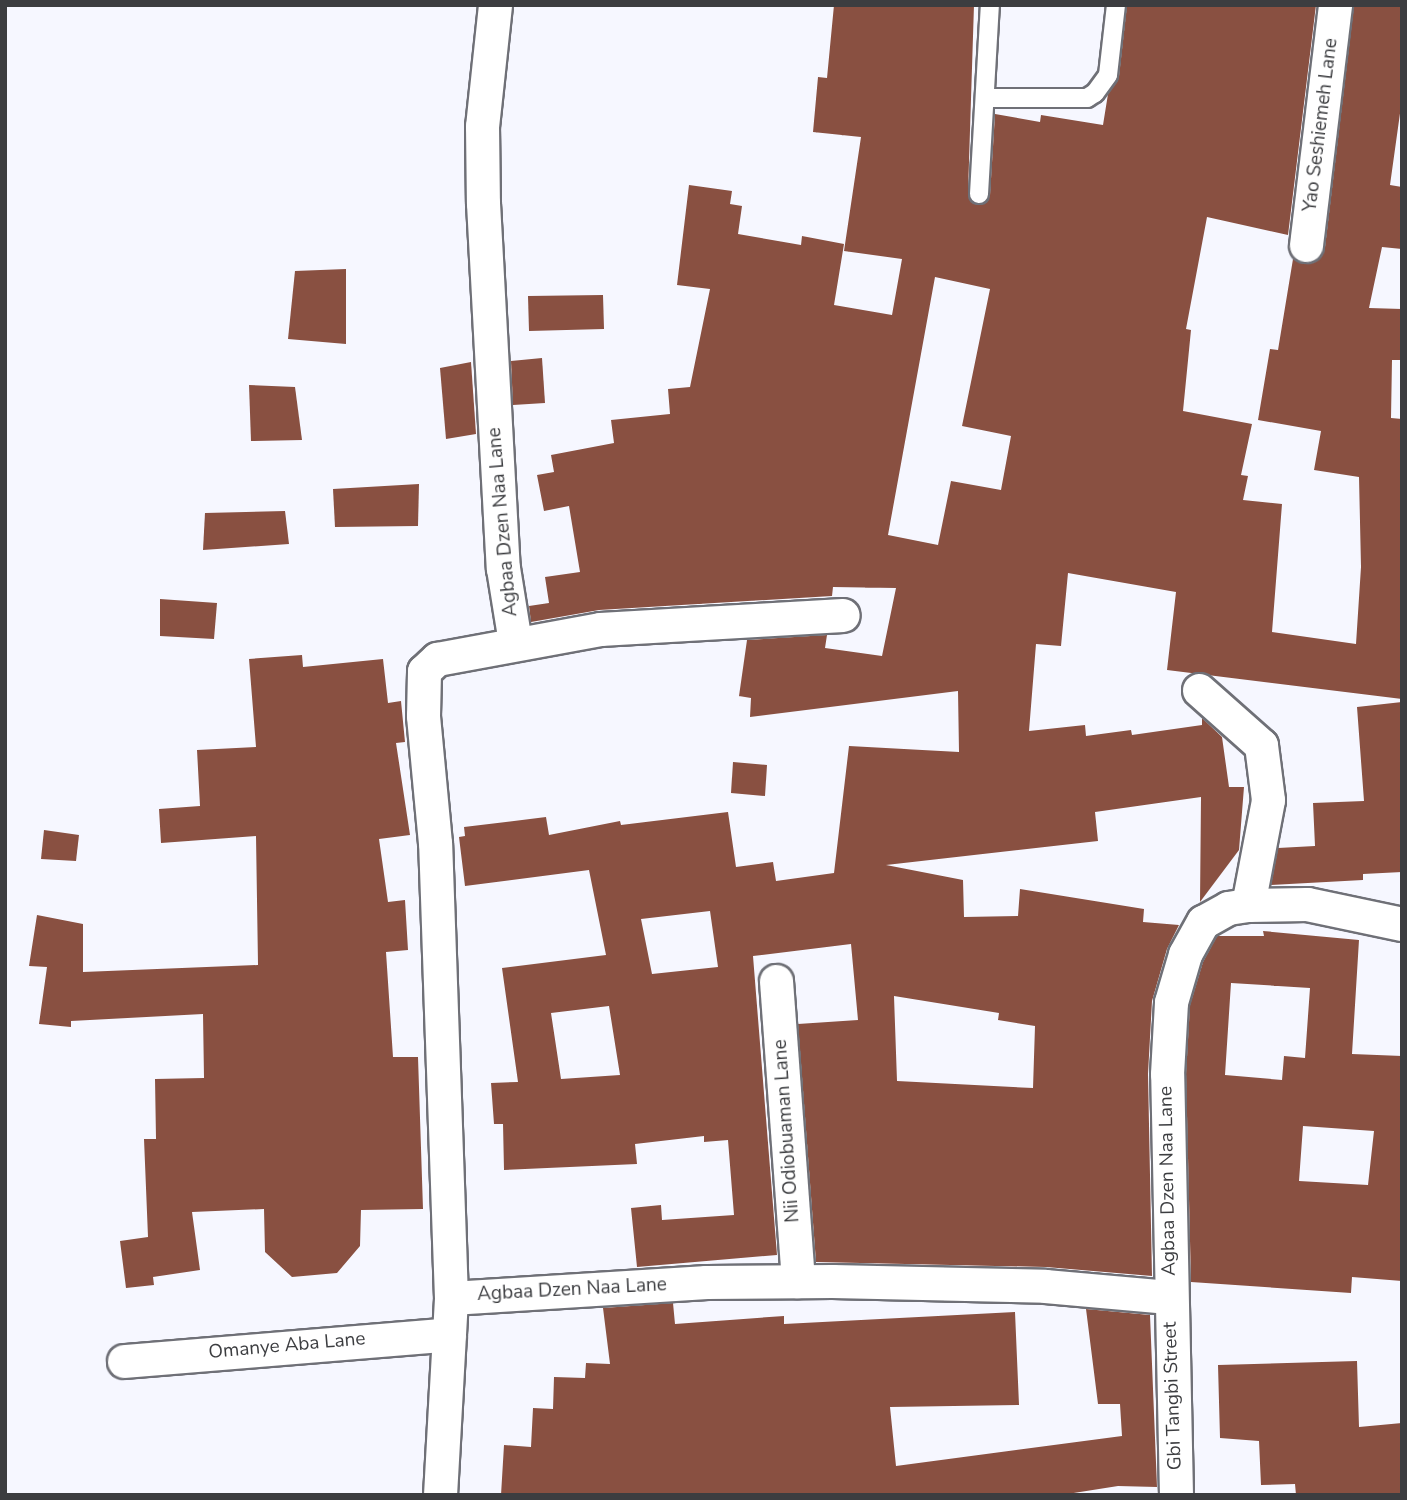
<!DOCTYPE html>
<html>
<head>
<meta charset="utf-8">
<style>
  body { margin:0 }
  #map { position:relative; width:1407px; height:1500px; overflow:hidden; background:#f6f7ff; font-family:"Nunito Sans",sans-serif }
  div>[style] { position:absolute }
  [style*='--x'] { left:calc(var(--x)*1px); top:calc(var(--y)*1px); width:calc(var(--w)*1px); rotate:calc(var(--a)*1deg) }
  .building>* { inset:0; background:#895041 }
  .roads { filter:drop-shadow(2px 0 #6f7077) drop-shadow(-2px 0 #6f7077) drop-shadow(0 2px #6f7077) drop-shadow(0 -2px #6f7077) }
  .service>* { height:18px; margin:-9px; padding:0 9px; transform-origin:9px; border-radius:9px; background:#fff }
  .minor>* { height:33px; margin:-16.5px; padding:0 16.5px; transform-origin:16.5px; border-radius:16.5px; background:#fff }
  span { translate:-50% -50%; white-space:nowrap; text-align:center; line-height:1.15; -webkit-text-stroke:7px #fff; paint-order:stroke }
  .street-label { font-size:19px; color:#3c3d40 }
  .frame { position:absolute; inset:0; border:7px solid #3c3d40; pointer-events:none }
</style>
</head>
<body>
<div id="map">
  <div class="building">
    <i style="clip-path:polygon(evenodd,834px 5px,974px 5px,968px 193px,979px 205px,990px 195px,995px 114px,1040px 122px,1041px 115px,1103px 125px,1108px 94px,1119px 76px,1127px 5px,1316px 5px,1288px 235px,1207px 217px,1186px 329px,1191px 330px,1183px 411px,1252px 424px,1241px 475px,1248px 476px,1243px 500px,1282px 504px,1272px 632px,1356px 644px,1361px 567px,1359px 477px,1314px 470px,1321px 431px,1258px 420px,1270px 349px,1278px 350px,1293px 259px,1313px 263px,1325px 247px,1354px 5px,1402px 5px,1402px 99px,1390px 185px,1402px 187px,1402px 249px,1382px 247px,1369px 308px,1402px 309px,1402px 360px,1392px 360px,1391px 418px,1402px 419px,1402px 699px,1167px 670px,1176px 592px,1068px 573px,1061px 646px,1036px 644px,1029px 731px,1085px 725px,1086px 736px,1131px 730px,1132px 735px,1202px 725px,1202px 718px,1222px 737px,1229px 787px,1244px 787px,1239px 850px,1200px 902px,1201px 797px,1095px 812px,1098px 841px,886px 865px,963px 880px,964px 917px,1018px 916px,1020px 889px,1144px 909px,1143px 922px,1179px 925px,1167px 949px,1152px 1001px,1148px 1074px,1152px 1276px,1046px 1267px,816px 1262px,798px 1024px,858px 1020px,851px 944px,753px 956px,777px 1255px,637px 1267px,631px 1208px,661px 1205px,662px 1220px,734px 1215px,728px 1140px,704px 1142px,704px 1136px,635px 1144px,637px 1164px,504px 1170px,503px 1124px,494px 1124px,491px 1083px,518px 1082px,502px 968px,606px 955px,589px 870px,465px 886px,459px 837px,465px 836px,464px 827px,546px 817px,549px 835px,620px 821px,621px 825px,728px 812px,736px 867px,773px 862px,776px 881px,834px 873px,849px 746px,959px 752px,958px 691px,750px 717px,751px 698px,739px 696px,747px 640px,827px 635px,825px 648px,882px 656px,896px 588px,833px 587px,832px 596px,599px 610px,531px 622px,529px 606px,549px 603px,545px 577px,580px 572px,569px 506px,544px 511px,537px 475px,554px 472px,551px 455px,614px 443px,611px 420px,670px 414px,668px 389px,690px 387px,710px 289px,677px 285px,689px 185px,732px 191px,730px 204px,742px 206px,738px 234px,801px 245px,802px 236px,844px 244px,834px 305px,892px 315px,902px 259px,844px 251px,861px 137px,813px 132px,818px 77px,827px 78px,834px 5px,935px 277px,990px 289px,962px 426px,1011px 436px,1001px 490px,951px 481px,938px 545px,888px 535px,935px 277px,834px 5px,710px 911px,718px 967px,652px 974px,641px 919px,710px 911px,834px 5px,894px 996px,999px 1013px,998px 1020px,1035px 1026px,1033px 1088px,897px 1081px,894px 996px,834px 5px,609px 1006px,620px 1075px,561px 1079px,551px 1013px,609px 1006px)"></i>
    <i style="clip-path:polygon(346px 269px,346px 344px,288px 339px,295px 271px)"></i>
    <i style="clip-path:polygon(603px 295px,604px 329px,529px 331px,528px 296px)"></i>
    <i style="clip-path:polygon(542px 358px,545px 403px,513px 405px,511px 361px)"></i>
    <i style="clip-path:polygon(471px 362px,476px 434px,446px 439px,440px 368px)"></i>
    <i style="clip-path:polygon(249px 385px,295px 387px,302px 440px,251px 441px)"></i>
    <i style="clip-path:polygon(419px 484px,418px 526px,335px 527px,333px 489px)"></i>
    <i style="clip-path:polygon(285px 511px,289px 544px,203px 550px,205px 513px)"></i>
    <i style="clip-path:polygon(160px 599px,217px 603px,214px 639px,160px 636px)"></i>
    <i style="clip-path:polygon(302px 655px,303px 667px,383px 659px,388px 703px,401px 701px,405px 742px,396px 743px,410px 835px,379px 839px,388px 902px,405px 900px,408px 950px,386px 952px,393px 1057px,418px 1057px,423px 1209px,361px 1210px,360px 1246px,337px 1273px,292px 1277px,265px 1252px,264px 1209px,192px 1212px,200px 1270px,153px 1277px,154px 1285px,126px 1288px,120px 1241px,148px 1237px,144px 1139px,156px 1139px,155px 1079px,204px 1078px,203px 1014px,71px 1021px,71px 1027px,39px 1024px,47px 967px,29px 966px,37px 915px,83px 924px,83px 972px,258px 965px,256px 836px,161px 843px,159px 809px,200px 806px,197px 750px,256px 747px,249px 659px)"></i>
    <i style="clip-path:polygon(1402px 702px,1402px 872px,1363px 874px,1363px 880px,1271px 885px,1278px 848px,1315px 846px,1313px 803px,1364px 801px,1357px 707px)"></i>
    <i style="clip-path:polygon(733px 762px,767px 765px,765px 796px,731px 793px)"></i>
    <i style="clip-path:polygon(44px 830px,79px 835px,76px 861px,41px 859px)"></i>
    <i style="clip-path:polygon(evenodd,1263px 931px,1359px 940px,1352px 1054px,1402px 1056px,1402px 1281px,1352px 1277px,1351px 1293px,1191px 1282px,1186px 1074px,1190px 1005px,1203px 962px,1217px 936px,1264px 936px,1263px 931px,1231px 983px,1310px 988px,1305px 1058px,1284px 1056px,1282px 1080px,1225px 1075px,1231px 983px,1263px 931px,1303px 1126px,1374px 1131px,1368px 1185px,1299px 1181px,1303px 1126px)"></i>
    <i style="clip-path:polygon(673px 1303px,675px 1324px,784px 1316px,784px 1324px,1015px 1312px,1019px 1405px,890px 1407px,896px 1466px,1122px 1436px,1120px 1404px,1098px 1404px,1086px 1309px,1150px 1315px,1157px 1487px,1118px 1486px,1061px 1495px,501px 1495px,504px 1445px,531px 1447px,533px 1408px,553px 1409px,554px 1377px,585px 1378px,586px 1363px,610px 1364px,603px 1308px)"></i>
    <i style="clip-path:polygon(1357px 1361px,1359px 1427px,1402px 1423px,1402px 1495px,1296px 1495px,1295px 1484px,1261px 1485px,1259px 1441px,1220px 1438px,1218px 1365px)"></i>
  </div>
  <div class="roads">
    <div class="service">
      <i style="--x:985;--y:98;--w:102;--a:0"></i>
      <i style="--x:1087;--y:98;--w:9;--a:-32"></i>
      <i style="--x:1095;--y:93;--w:22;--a:-54"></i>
      <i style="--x:1108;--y:75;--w:70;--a:-83.5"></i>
      <i style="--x:979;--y:194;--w:189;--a:-86.7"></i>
    </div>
    <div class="minor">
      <i style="--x:495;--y:5;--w:122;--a:96.1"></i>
      <i style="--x:482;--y:126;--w:77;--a:89.3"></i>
      <i style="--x:483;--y:203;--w:366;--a:86.9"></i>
      <i style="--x:503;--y:568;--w:75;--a:80.8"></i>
      <i style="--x:1306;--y:245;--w:242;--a:-83.1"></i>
      <i style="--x:1199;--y:690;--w:83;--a:41.6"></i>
      <i style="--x:1261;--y:745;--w:55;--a:82.7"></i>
      <i style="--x:1268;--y:800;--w:107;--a:100.8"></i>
      <i style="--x:776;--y:981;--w:301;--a:85.8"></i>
      <i style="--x:451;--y:1298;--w:256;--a:-3.6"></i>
      <i style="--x:706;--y:1282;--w:126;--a:-0.5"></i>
      <i style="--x:832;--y:1281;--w:213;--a:1.3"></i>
      <i style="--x:1045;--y:1286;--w:124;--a:5.1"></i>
      <i style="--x:124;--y:1361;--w:326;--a:-4.7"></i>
      <i style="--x:440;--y:1495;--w:197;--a:-86.8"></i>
      <i style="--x:451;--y:1298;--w:455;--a:-92"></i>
      <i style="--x:435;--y:843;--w:128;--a:-95.4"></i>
      <i style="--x:423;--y:716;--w:45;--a:-88.7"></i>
      <i style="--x:424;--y:671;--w:18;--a:-43"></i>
      <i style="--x:437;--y:659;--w:166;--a:-10.4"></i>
      <i style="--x:600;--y:629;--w:243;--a:-3.3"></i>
      <i style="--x:1176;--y:1495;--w:421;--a:-91.2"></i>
      <i style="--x:1167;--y:1074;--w:72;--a:-86.8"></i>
      <i style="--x:1171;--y:1002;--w:50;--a:-73.7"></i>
      <i style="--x:1185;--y:954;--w:37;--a:-61"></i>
      <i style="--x:1203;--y:922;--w:29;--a:-29"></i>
      <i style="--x:1228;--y:908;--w:20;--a:-9"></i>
      <i style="--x:1248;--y:905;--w:59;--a:-1"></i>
      <i style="--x:1307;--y:904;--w:97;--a:11.9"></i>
    </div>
  </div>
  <div class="street-label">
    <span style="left:1321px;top:125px;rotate:-83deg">Yao Seshiemeh Lane</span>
    <span style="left:503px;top:522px;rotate:-95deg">Agbaa Dzen Naa Lane</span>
    <span style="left:787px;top:1131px;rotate:-94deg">Nii Odiobuaman Lane</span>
    <span style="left:1168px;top:1181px;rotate:-91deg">Agbaa Dzen Naa Lane</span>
    <span style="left:572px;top:1290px;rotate:-3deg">Agbaa Dzen Naa Lane</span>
    <span style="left:287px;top:1346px;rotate:-5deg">Omanye Aba Lane</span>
    <span style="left:1173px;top:1396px;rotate:-92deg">Gbi Tangbi Street</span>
  </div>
  <div class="frame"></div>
</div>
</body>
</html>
